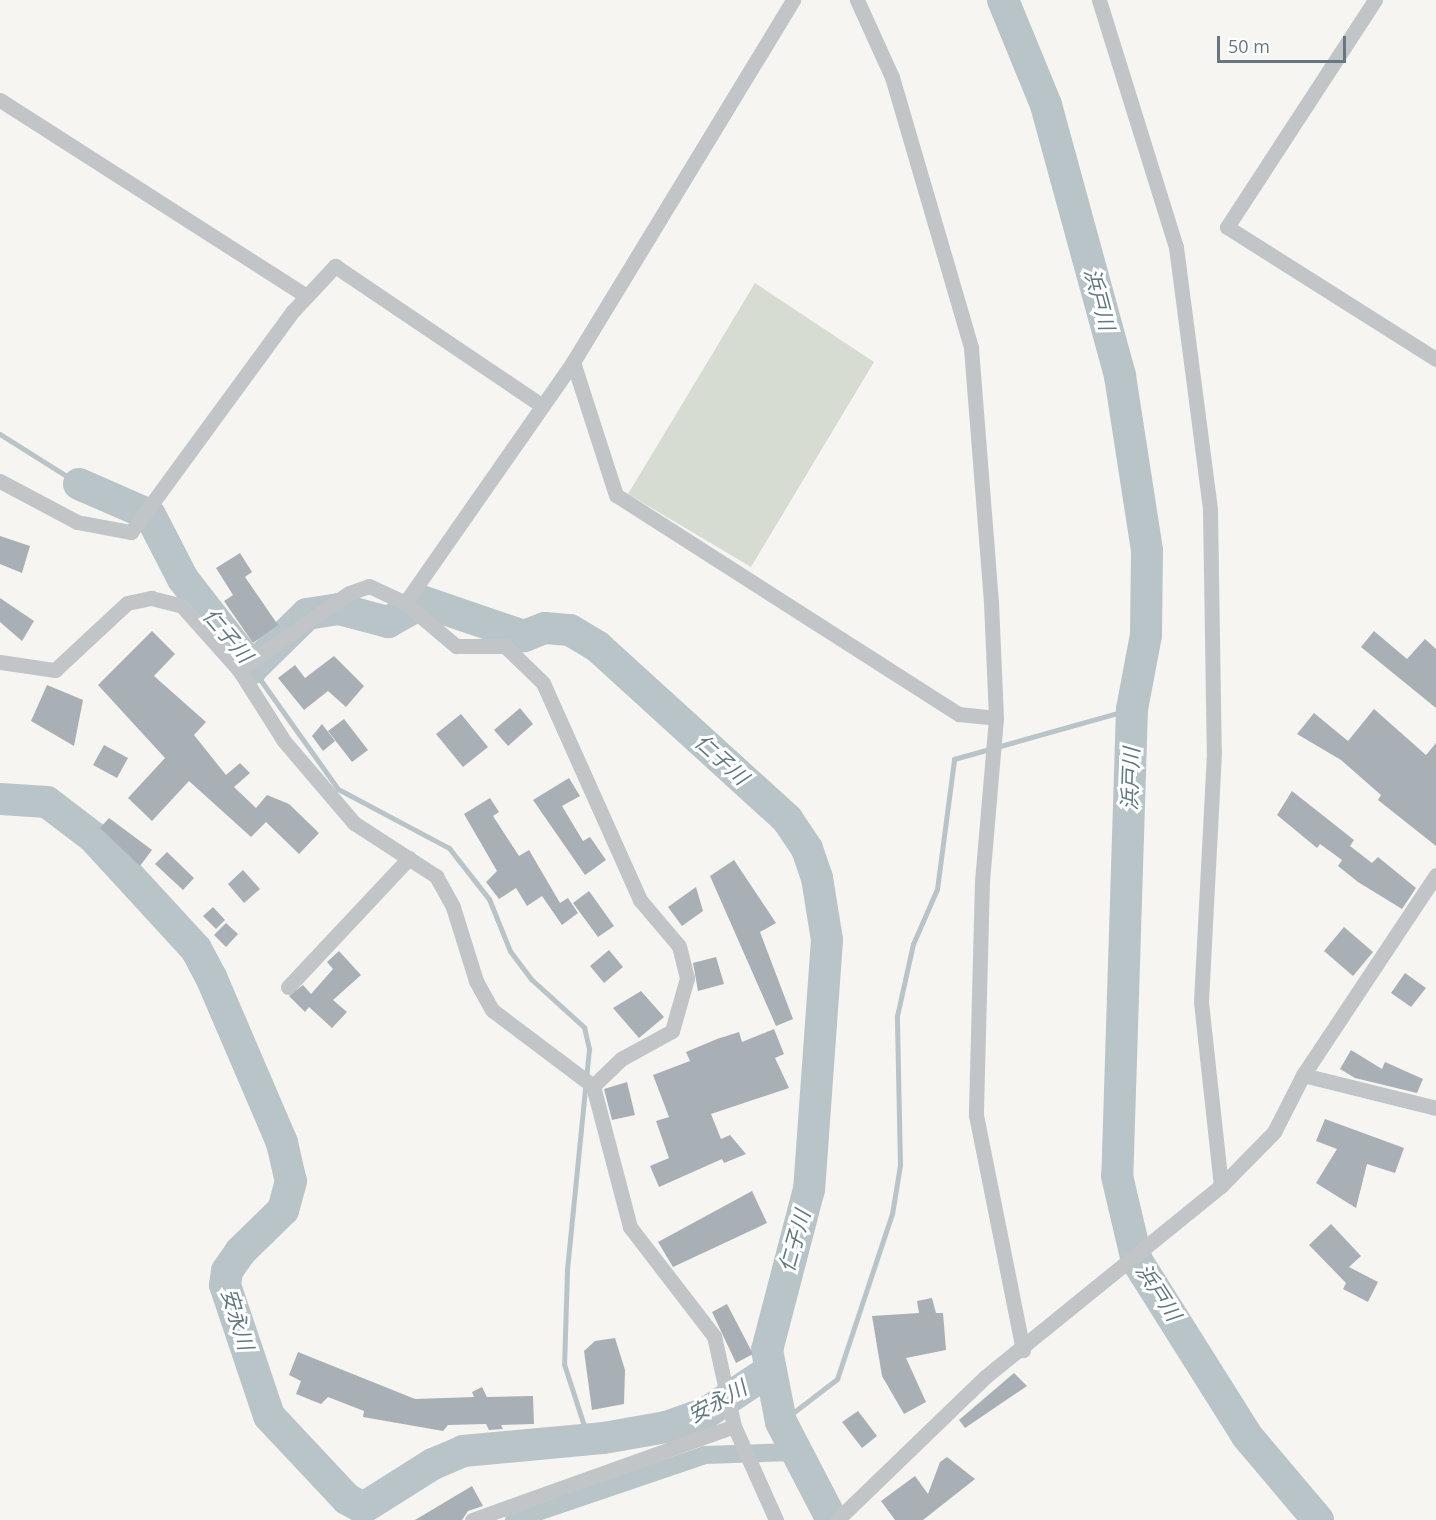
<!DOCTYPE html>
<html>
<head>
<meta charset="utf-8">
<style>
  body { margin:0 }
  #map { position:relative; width:1436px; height:1520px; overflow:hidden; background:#f6f5f2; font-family:"Open Sans","Noto Sans JP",sans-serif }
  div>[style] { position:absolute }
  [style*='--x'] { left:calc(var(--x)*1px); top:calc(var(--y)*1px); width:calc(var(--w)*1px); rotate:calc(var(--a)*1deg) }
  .green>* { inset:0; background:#d7dcd3 }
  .stream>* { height:5px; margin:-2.5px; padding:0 2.5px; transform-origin:2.5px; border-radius:2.5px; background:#b8c4c7 }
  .canal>* { height:18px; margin:-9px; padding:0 9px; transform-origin:9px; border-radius:9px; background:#b8c4c7 }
  .river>* { height:32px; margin:-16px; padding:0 16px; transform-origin:16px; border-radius:16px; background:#b8c4c7 }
  .building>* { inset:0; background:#a8b0b5 }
  .street>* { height:15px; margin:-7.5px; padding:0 7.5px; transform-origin:7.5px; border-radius:7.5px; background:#c1c5c8 }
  span { translate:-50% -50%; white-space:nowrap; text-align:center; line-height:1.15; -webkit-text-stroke:6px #fff; paint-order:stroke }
  .water-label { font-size:21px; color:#62797f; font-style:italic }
  .scale { position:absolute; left:1217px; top:36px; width:129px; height:27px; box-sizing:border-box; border:3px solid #667782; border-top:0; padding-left:8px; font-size:18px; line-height:21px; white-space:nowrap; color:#667782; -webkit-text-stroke:4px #fff; paint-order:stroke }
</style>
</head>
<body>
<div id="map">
  <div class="green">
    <i style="clip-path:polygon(755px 283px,874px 362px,751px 567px,628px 494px)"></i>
  </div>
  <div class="stream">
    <i style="--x:0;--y:434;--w:93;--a:32.3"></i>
    <i style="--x:252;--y:668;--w:148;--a:54.6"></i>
    <i style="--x:338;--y:789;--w:126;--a:28"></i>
    <i style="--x:449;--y:848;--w:65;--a:51.9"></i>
    <i style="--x:489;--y:899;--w:56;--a:68"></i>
    <i style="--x:510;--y:951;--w:35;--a:53"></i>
    <i style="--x:531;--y:979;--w:72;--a:42.2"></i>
    <i style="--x:584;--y:1027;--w:23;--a:77"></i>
    <i style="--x:589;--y:1049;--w:223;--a:95.7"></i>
    <i style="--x:567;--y:1271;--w:93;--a:91.8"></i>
    <i style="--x:564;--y:1364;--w:78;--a:72"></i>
    <i style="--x:781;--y:1422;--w:71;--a:-37.5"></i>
    <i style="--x:837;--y:1379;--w:174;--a:-71.6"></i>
    <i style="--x:892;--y:1214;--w:50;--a:-80.7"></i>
    <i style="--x:900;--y:1165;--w:149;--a:-91.2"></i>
    <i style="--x:897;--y:1016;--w:74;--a:-77.5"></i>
    <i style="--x:913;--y:944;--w:60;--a:-66.4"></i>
    <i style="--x:937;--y:889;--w:131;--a:-82.5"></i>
    <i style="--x:954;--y:759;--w:185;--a:-15.7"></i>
  </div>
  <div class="canal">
    <i style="--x:514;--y:1520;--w:202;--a:-18.8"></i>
    <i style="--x:705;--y:1455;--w:90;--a:-1.9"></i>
  </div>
  <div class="river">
    <i style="--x:1003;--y:0;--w:113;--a:67.7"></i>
    <i style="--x:1046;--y:105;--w:281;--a:74.7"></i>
    <i style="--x:1120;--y:376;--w:177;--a:81.2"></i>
    <i style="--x:1147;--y:551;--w:84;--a:90.7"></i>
    <i style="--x:1146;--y:635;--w:75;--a:100.7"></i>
    <i style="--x:1132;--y:709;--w:467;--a:91.8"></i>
    <i style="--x:1117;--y:1176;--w:87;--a:76.8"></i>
    <i style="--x:1137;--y:1261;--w:207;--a:57.8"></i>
    <i style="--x:1247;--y:1436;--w:110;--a:49.8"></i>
    <i style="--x:79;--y:484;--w:77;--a:23.6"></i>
    <i style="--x:150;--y:515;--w:72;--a:62.7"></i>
    <i style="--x:183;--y:579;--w:113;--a:52.2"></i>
    <i style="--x:252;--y:668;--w:77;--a:-44.5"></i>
    <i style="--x:307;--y:614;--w:32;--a:-9"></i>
    <i style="--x:339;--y:609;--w:51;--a:14.9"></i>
    <i style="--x:388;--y:622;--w:41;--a:-29.1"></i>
    <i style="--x:424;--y:602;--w:106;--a:18.8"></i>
    <i style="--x:524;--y:636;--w:22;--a:-21"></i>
    <i style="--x:545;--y:628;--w:25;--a:5"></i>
    <i style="--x:570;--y:630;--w:33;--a:31"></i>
    <i style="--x:598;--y:647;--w:256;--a:42.3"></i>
    <i style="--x:787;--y:819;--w:36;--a:56"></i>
    <i style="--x:807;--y:849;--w:31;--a:71"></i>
    <i style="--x:817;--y:878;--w:63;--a:80.8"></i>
    <i style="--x:827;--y:940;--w:250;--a:94.1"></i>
    <i style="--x:809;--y:1189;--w:166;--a:104.6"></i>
    <i style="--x:767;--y:1350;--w:73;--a:79"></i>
    <i style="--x:781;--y:1422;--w:110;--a:62.5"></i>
    <i style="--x:0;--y:799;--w:47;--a:3.7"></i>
    <i style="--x:47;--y:802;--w:58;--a:37.3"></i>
    <i style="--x:93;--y:837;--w:152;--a:47.4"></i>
    <i style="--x:196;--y:949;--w:32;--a:62"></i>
    <i style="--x:211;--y:977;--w:181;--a:66.8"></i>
    <i style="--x:282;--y:1143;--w:39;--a:77"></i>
    <i style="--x:291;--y:1181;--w:30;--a:105"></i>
    <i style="--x:283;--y:1210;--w:59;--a:135.7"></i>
    <i style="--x:241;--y:1251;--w:24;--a:125"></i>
    <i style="--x:227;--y:1271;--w:14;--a:98"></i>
    <i style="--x:225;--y:1285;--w:138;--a:71.4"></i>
    <i style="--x:269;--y:1416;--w:114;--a:46.8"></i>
    <i style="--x:347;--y:1499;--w:18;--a:29"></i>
    <i style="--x:363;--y:1508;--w:83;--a:-32.2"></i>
    <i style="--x:433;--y:1464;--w:33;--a:-23"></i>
    <i style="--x:463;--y:1451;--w:142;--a:-5.3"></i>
    <i style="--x:604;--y:1438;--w:63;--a:-10.1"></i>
    <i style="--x:666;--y:1427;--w:42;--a:-19.3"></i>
    <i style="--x:706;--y:1413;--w:76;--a:-33.7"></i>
  </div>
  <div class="building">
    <i style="clip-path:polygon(0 536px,30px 546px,22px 573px,0 564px)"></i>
    <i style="clip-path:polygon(240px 553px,252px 572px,245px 577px,278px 625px,253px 643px,224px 601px,233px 595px,216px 568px)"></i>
    <i style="clip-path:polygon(0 598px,34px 621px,22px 641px,0 622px)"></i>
    <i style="clip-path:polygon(152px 631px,175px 654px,154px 676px,206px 722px,194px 735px,226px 775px,240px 763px,250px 773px,234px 787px,256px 808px,267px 795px,289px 804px,319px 833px,299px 854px,266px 822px,251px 837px,189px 781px,152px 821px,128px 798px,165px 758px,98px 685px)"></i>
    <i style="clip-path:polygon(1374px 631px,1407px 659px,1425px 639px,1436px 649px,1436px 708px,1361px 647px)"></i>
    <i style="clip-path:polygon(334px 656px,364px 686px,346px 707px,328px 691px,304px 710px,278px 678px,295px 665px,305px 678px)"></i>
    <i style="clip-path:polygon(47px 685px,83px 700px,74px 746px,31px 721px)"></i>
    <i style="clip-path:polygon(520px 708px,533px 724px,508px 746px,494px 730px)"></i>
    <i style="clip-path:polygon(1374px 709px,1426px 755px,1436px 743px,1436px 846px,1378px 800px,1381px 795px,1341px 760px,1297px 734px,1314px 713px,1348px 741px)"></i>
    <i style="clip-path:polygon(461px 714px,488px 747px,463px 767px,436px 734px)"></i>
    <i style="clip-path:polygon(344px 719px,368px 750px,352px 762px,328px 731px)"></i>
    <i style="clip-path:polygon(322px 724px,335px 741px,323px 751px,312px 736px)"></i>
    <i style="clip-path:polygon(104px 745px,128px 758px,117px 778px,93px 765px)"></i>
    <i style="clip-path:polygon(569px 778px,580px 796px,562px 806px,583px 841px,590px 837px,606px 860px,585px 875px,533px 800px)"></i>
    <i style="clip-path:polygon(1292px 791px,1354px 840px,1350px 846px,1372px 863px,1378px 857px,1416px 888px,1402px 909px,1358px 882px,1338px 866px,1342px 860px,1320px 844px,1317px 848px,1277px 815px)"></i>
    <i style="clip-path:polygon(490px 798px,499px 812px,493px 816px,519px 856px,529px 850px,560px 903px,568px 898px,578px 913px,562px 925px,542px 896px,527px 906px,516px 888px,499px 899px,486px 882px,497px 871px,464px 814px)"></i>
    <i style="clip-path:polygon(109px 818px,152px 850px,140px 866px,100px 828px)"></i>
    <i style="clip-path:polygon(167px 852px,194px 878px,183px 890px,155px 864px)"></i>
    <i style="clip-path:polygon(734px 860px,776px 923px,760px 932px,793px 1019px,776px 1026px,710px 876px)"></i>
    <i style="clip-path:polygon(243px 870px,260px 889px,244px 903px,228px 884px)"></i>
    <i style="clip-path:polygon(696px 887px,703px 911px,682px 926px,668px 907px)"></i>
    <i style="clip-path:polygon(589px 891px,614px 926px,598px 937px,573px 903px)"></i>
    <i style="clip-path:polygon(213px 907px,225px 920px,216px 929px,203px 916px)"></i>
    <i style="clip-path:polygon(226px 923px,238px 934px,226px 947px,214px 935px)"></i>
    <i style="clip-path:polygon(1344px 927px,1373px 952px,1353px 976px,1324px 951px)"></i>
    <i style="clip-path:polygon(609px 950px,623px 967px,604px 983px,590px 966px)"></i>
    <i style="clip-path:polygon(339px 951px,361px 975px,333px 1000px,347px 1012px,332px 1028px,309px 1007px,305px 1012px,289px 996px,303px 985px,311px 994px,333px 969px,327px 962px)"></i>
    <i style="clip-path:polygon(716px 957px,724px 984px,698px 991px,693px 963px)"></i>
    <i style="clip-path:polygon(1405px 973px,1426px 988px,1411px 1007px,1391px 993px)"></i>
    <i style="clip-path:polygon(641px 991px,664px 1017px,639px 1038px,613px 1008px)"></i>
    <i style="clip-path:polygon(774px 1029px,784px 1054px,775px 1058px,789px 1088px,711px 1114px,721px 1139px,730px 1135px,746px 1154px,724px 1163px,722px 1159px,659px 1187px,650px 1166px,669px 1158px,656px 1121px,669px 1117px,653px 1075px,690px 1061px,686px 1052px,717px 1039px,739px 1032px,742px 1042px)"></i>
    <i style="clip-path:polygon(1351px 1050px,1382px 1069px,1385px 1062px,1423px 1079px,1417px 1093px,1355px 1078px,1340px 1069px)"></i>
    <i style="clip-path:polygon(627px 1082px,635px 1115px,612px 1120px,604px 1089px)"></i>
    <i style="clip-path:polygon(1325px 1119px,1404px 1148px,1395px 1173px,1367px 1164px,1356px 1208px,1316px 1183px,1337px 1149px,1316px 1141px)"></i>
    <i style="clip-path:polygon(752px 1191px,767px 1223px,673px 1267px,658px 1242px)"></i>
    <i style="clip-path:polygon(1331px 1224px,1361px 1256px,1349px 1267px,1378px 1282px,1368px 1302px,1343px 1289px,1346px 1283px,1309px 1245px)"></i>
    <i style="clip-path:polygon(932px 1298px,936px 1313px,943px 1313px,946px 1350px,906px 1358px,926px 1402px,904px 1414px,882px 1376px,872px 1316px,919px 1313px,917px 1301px)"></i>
    <i style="clip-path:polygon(727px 1304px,753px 1354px,736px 1363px,712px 1312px)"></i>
    <i style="clip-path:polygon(615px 1338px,625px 1370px,624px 1404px,592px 1410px,584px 1351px,595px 1341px)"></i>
    <i style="clip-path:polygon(298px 1352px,415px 1399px,474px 1397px,472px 1392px,482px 1387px,487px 1397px,533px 1396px,534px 1424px,501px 1425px,503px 1429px,489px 1430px,486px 1424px,448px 1425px,443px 1431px,363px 1417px,364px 1411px,328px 1397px,321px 1404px,296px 1394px,301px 1381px,289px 1375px)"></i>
    <i style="clip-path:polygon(1014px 1373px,1027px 1386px,965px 1428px,959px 1420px)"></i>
    <i style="clip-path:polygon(858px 1411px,877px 1436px,862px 1448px,842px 1422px)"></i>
    <i style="clip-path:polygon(947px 1457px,975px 1479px,923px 1520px,895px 1520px,881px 1501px,915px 1476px,928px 1494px,940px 1462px)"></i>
    <i style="clip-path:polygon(472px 1486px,483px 1506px,468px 1511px,462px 1520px,415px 1520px)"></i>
  </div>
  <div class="street">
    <i style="--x:857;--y:0;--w:85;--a:65.6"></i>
    <i style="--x:892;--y:77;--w:282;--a:73.7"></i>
    <i style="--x:971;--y:348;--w:256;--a:85.5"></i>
    <i style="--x:991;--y:603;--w:115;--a:87.5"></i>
    <i style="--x:996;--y:718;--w:164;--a:94.9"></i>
    <i style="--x:982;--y:881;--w:234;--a:91.5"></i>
    <i style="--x:976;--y:1115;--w:240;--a:78.7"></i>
    <i style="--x:1099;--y:0;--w:259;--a:72.7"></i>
    <i style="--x:1176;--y:247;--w:265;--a:82.6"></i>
    <i style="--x:1210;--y:510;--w:243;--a:89.1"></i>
    <i style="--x:1214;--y:753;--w:249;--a:93"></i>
    <i style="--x:1201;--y:1002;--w:185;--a:83.8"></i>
    <i style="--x:1375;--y:0;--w:271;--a:123.1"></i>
    <i style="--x:1227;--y:227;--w:247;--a:32.3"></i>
    <i style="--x:0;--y:100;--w:363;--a:32.6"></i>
    <i style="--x:573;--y:362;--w:140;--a:72.1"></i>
    <i style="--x:616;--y:495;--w:407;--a:32.6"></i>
    <i style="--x:959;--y:714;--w:37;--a:6"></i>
    <i style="--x:0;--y:481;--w:87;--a:28"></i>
    <i style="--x:77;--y:522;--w:55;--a:10.5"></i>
    <i style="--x:131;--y:532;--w:274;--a:-53.8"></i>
    <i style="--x:293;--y:311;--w:62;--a:-47"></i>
    <i style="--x:335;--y:266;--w:249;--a:34"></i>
    <i style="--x:405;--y:603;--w:294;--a:-55.1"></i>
    <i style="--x:573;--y:362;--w:424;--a:-58.7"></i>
    <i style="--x:0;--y:662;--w:56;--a:8.3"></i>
    <i style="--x:55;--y:670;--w:98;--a:-42.9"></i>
    <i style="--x:127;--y:603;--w:25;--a:-12"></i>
    <i style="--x:151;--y:598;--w:32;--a:14"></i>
    <i style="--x:182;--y:606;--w:86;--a:48.3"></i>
    <i style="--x:239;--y:670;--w:84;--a:57.6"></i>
    <i style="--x:284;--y:741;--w:108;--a:49.5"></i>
    <i style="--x:354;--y:823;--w:98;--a:32.9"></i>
    <i style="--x:436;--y:876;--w:35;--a:61"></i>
    <i style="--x:453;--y:907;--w:77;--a:72.7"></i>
    <i style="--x:476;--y:981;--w:33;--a:61"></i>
    <i style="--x:492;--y:1010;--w:126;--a:37"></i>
    <i style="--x:593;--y:1086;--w:146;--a:75.3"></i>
    <i style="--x:630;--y:1227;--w:138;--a:52.4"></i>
    <i style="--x:714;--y:1336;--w:92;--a:77.5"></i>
    <i style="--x:734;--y:1426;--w:103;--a:65.9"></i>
    <i style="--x:239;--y:670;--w:134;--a:-35"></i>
    <i style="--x:349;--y:593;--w:21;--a:-19"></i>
    <i style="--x:369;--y:586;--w:40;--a:25"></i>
    <i style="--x:405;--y:603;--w:67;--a:40.1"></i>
    <i style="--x:456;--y:646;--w:49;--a:0"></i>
    <i style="--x:505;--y:646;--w:53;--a:44.2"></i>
    <i style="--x:543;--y:683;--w:238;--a:65.9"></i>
    <i style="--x:640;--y:900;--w:60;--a:49.7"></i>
    <i style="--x:679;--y:946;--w:33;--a:76"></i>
    <i style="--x:687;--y:978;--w:55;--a:105.8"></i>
    <i style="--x:672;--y:1031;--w:58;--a:151.2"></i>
    <i style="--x:621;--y:1059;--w:39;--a:136"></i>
    <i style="--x:288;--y:987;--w:177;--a:-46.8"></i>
    <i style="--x:1303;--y:1075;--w:137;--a:13.9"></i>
    <i style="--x:472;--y:1520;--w:278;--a:-19.7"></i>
    <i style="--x:837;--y:1520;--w:206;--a:-44"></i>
    <i style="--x:985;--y:1377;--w:304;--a:-39"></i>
    <i style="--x:1221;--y:1186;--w:76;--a:-45.5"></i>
    <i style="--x:1274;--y:1132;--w:64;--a:-63"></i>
    <i style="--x:1303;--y:1075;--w:240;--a:-56.4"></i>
  </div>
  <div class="water-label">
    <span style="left:1100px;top:299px;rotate:75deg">浜戸川</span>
    <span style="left:228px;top:635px;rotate:50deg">仁子川</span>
    <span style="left:722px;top:759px;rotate:42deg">仁子川</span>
    <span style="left:1130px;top:779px;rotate:-88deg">浜戸川</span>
    <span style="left:794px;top:1241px;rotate:-74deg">仁子川</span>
    <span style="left:1159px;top:1292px;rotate:57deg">浜戸川</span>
    <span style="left:238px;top:1319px;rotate:73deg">安永川</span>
    <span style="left:717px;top:1401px;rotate:-29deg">安永川</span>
  </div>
  <div class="scale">50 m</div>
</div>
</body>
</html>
